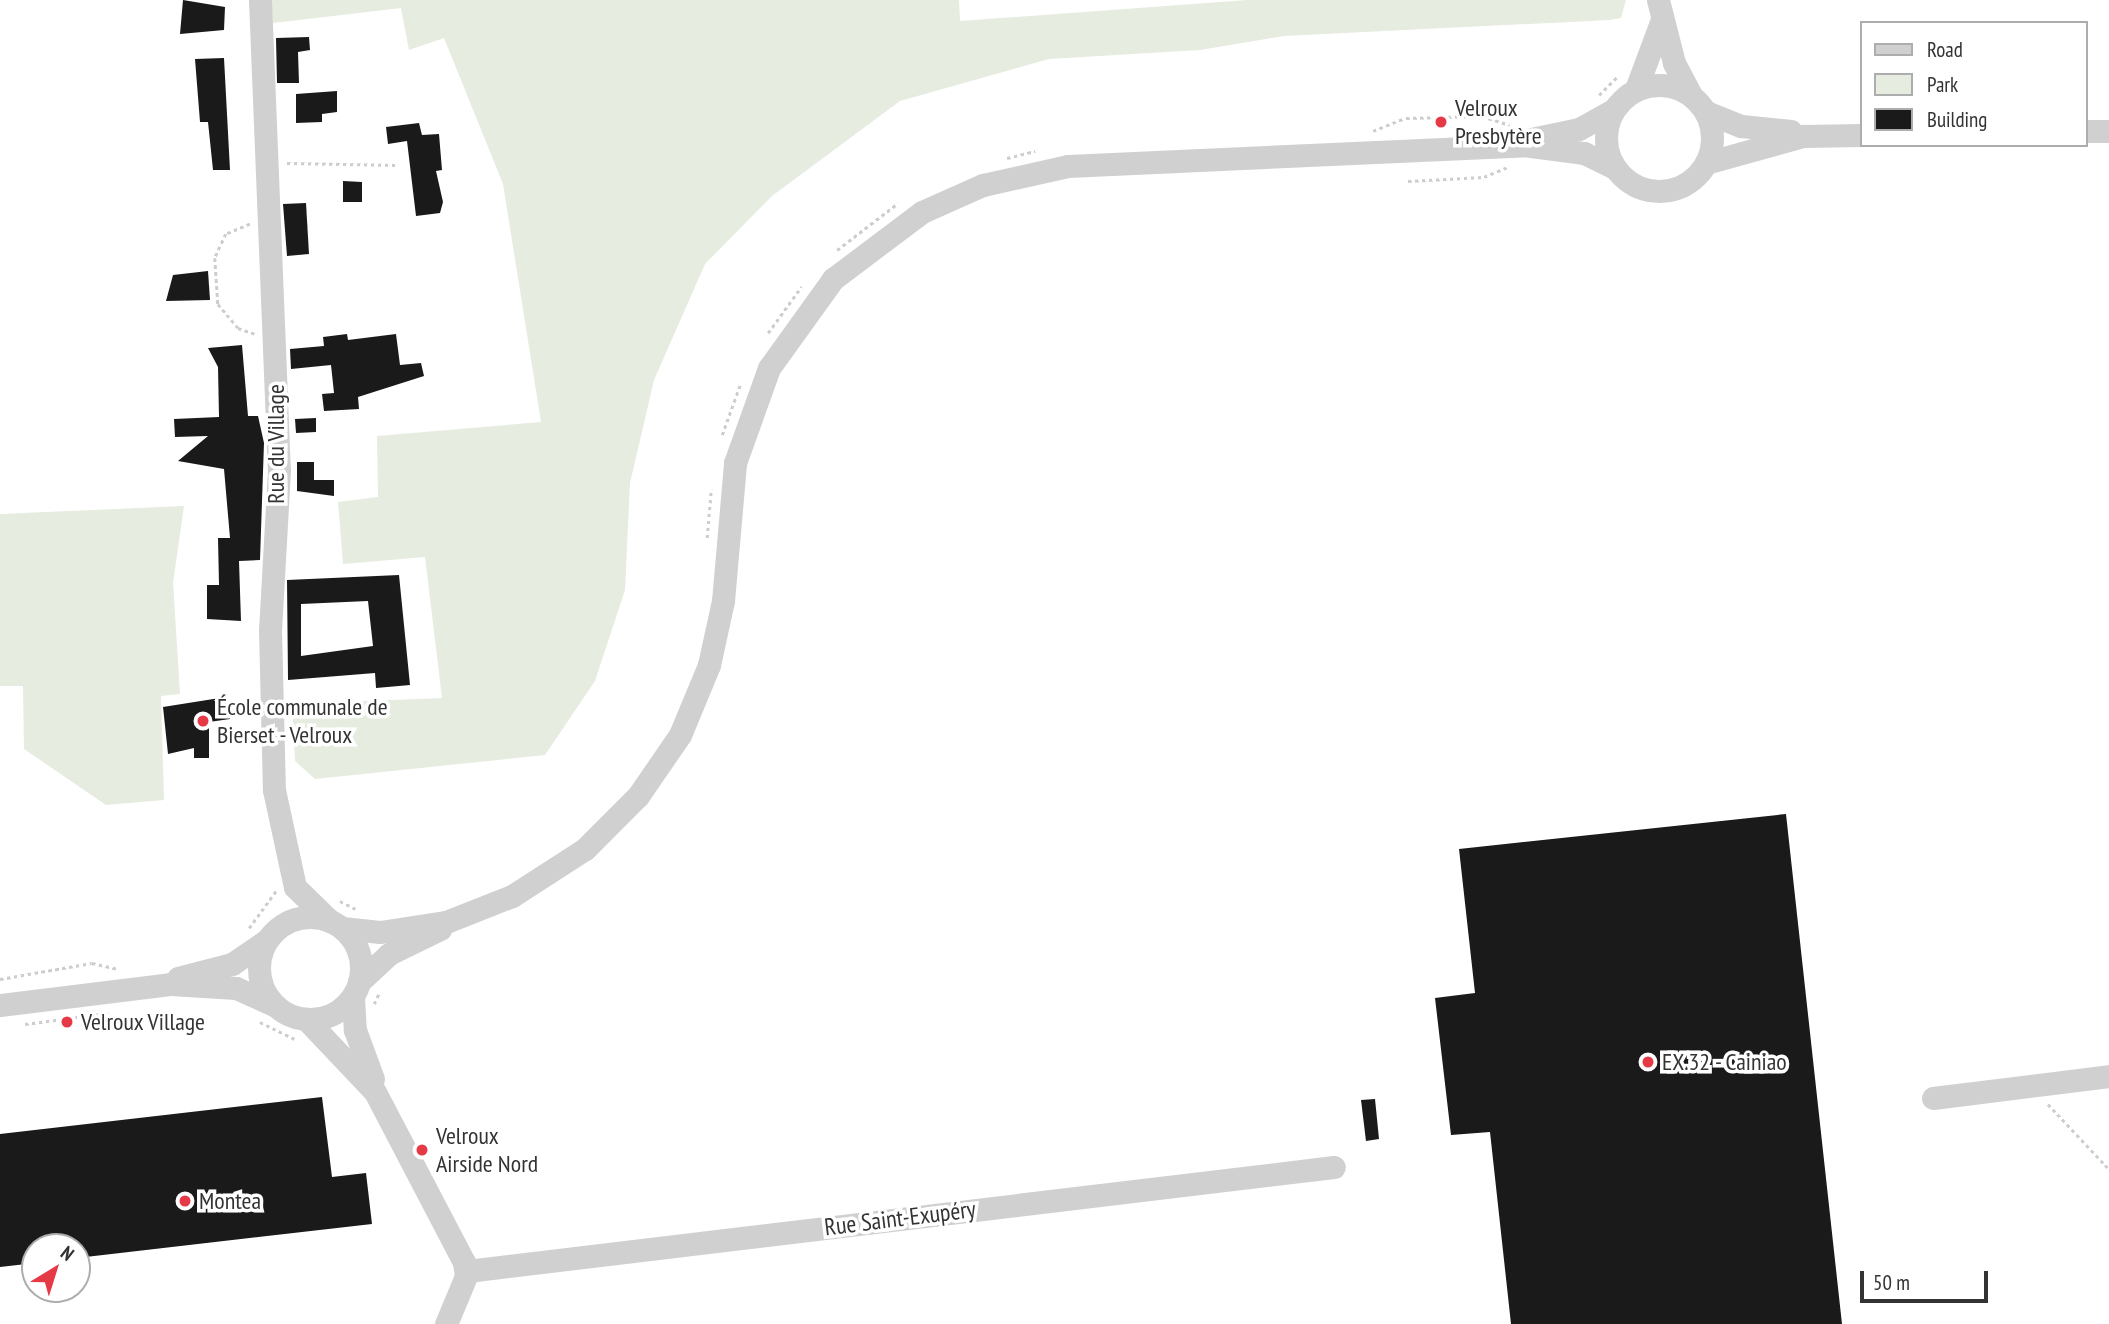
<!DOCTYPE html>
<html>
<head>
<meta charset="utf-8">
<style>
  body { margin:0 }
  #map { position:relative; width:2109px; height:1324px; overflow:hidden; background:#fff; font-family:"PT Sans Narrow",sans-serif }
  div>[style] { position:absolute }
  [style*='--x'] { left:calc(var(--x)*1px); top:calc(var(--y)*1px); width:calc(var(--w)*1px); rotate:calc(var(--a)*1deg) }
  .green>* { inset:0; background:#e6ecdf }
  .building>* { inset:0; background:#1a1a1a }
  .path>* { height:2.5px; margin-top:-1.25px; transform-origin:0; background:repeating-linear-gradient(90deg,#cdcdcd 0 3.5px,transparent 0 7px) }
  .minor>* { height:23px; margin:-11.5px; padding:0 11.5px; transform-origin:11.5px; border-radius:11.5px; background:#d0d0d0 }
  .minor>.ring { margin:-11.5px; padding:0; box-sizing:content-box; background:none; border:23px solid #d0d0d0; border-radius:50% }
  .dots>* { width:19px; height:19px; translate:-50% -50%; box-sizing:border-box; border:4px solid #fff; border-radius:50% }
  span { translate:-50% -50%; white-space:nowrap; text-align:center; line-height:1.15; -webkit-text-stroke:7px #fff; paint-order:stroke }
  .poi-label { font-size:24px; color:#333 }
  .left { translate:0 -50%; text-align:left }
  .street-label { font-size:24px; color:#333 }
  .legend { position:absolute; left:1860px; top:21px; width:228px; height:126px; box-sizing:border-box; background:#fff; border:2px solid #adadad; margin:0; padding:9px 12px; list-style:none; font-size:21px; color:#333 }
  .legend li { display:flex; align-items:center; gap:14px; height:35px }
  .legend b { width:35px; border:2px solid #adadad }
  .north { position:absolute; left:21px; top:1233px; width:70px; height:70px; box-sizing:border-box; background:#fff; border:2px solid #adadad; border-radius:50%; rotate:38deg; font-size:19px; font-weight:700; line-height:28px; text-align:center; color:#333 }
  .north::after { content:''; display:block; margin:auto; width:24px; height:32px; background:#e63946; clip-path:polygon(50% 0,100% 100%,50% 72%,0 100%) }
  .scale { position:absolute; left:1860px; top:1271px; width:128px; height:32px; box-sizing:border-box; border:4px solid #333; border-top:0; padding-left:9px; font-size:21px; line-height:24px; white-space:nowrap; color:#333; -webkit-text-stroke:5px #fff; paint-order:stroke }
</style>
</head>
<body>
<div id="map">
  <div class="green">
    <i style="clip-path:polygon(271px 0,959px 0,960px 21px,1248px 0,1626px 0,1621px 18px,1610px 20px,1284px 36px,1200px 50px,1049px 59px,900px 101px,772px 196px,705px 264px,654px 380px,630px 483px,625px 590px,595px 681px,545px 755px,315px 779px,295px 761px,292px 704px,442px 698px,425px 557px,343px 564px,338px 502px,378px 497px,377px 436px,541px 422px,503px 184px,444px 38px,409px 50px,401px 8px,273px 23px)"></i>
    <i style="clip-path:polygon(184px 506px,173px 583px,180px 694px,161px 696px,164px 800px,106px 805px,24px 749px,23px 686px,0 686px,0 514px)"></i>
  </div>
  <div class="building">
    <i style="clip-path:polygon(183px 0,225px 7px,224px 30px,180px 34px)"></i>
    <i style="clip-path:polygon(309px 37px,310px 50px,298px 52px,299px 83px,277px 83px,276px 38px)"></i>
    <i style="clip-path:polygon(224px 58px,230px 170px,213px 170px,208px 122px,200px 122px,195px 59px)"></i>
    <i style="clip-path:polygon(337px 91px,337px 112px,322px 114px,322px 122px,296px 123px,296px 94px)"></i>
    <i style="clip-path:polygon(419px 123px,422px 135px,439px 134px,442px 170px,436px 171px,443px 202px,440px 213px,416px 216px,407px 141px,388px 144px,386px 127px)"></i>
    <i style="clip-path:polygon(343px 181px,362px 182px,362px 202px,343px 202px)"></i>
    <i style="clip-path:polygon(306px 203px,309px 254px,287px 256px,283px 204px)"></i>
    <i style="clip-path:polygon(208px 271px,210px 300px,166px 301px,173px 275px)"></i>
    <i style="clip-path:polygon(347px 334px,348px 340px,396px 334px,400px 365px,421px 363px,424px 376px,358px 397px,359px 409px,324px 411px,322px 394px,334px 393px,331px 365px,291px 369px,290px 349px,324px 346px,323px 337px)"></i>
    <i style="clip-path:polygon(242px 345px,248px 416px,258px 416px,264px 443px,260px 560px,239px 561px,241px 621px,207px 619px,207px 585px,219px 585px,218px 538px,230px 538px,224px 469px,178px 461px,208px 436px,175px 437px,174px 419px,219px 417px,218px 367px,208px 348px)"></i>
    <i style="clip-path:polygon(316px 418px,316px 432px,296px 433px,295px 419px)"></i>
    <i style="clip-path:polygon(297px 462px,314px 462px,314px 480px,334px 480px,334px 496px,297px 491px)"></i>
    <i style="clip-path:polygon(evenodd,399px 575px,410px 685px,376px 688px,375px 673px,288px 680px,287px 580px,399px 575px,368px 601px,373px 646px,301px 656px,301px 604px,368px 601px)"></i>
    <i style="clip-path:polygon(226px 697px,230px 719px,209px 722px,209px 758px,194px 758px,194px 748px,168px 754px,163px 707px)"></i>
    <i style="clip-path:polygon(1786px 814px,1842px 1324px,1511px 1324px,1490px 1132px,1451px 1135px,1435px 998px,1475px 993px,1459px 849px)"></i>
    <i style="clip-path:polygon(322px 1097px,332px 1177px,366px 1173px,372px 1224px,77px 1258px,77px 1247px,35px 1247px,35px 1263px,0 1267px,0 1134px)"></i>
    <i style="clip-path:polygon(1375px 1099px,1379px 1139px,1366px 1141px,1361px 1100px)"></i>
  </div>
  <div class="path">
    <i style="--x:1599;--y:95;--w:28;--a:-45"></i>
    <i style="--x:1373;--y:131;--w:35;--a:-22"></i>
    <i style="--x:1406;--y:118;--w:76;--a:-1.5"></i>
    <i style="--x:1482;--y:116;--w:29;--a:18"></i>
    <i style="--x:1007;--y:158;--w:29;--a:-14"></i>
    <i style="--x:287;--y:163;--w:109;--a:1.1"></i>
    <i style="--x:1408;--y:181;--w:76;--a:-3"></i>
    <i style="--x:1484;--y:177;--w:26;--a:-23"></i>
    <i style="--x:250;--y:224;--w:26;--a:157"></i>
    <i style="--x:226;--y:234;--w:26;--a:115"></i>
    <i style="--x:215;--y:258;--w:46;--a:86.3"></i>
    <i style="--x:218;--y:304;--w:31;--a:50"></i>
    <i style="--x:238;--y:328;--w:18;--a:19"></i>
    <i style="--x:837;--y:250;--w:77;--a:-37.6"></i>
    <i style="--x:768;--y:333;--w:57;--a:-54.3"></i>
    <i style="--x:722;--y:435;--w:53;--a:-70.2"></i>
    <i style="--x:707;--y:538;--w:49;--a:-85.3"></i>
    <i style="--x:340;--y:901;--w:18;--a:27"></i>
    <i style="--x:249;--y:928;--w:46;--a:-53.9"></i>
    <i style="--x:0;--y:979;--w:93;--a:-9.9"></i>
    <i style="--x:92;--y:963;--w:27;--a:13"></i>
    <i style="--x:374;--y:1004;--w:14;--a:-65"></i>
    <i style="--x:260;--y:1022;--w:39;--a:26"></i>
    <i style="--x:25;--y:1024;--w:84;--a:-7.5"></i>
    <i style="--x:2048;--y:1104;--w:89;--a:46.8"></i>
  </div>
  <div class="minor">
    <i style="--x:260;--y:0;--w:470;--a:87.7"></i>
    <i style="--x:279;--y:470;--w:159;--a:93.2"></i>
    <i style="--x:270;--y:629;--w:161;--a:88.6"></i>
    <i style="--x:274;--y:790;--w:99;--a:77.8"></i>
    <i style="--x:295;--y:887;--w:49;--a:44.2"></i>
    <i style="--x:1658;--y:0;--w:65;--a:75.7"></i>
    <i style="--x:1674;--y:63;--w:36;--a:62"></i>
    <i class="ring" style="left:1606px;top:85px;width:83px;height:83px"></i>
    <i style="--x:1636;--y:89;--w:72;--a:-69.5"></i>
    <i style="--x:1706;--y:112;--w:38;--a:22"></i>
    <i style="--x:1741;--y:126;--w:50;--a:5.7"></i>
    <i style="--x:2086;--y:131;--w:23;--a:0"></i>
    <i style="--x:1526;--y:140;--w:54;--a:-11.7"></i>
    <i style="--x:1579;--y:129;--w:38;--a:-29"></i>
    <i style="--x:1706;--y:163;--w:101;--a:-15.6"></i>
    <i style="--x:1803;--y:136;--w:59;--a:-1"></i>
    <i class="ring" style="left:259px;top:917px;width:79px;height:79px"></i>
    <i style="--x:342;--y:928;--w:38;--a:6"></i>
    <i style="--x:380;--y:932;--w:67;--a:-8.6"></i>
    <i style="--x:446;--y:922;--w:71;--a:-21.5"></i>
    <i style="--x:512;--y:896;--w:87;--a:-32.8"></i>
    <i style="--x:585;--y:849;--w:75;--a:-45"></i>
    <i style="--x:638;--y:796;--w:74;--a:-55.5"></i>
    <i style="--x:680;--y:735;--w:76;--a:-67.5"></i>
    <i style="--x:709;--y:665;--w:66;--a:-77.7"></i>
    <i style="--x:723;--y:601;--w:139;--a:-85"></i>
    <i style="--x:735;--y:463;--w:101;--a:-70.3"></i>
    <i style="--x:769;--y:368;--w:110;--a:-54.3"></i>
    <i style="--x:833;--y:279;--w:111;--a:-37"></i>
    <i style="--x:922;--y:212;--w:67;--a:-23.9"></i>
    <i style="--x:983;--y:185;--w:87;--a:-12.6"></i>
    <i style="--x:1068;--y:166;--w:454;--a:-2.6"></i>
    <i style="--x:1522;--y:145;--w:63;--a:7.4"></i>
    <i style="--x:1584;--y:153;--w:34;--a:26"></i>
    <i style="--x:178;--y:978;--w:56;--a:-14.5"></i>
    <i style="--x:232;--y:964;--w:42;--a:-34.4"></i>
    <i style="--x:359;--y:982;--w:41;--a:-43"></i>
    <i style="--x:389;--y:954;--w:57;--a:-26.1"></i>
    <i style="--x:353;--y:996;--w:34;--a:87"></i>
    <i style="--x:355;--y:1030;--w:52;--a:69.8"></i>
    <i style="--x:0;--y:1005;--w:171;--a:-7"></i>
    <i style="--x:170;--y:984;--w:66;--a:3.5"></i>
    <i style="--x:236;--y:988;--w:42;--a:24.1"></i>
    <i style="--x:306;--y:1019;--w:100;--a:46.6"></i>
    <i style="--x:375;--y:1092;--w:192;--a:62.4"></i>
    <i style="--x:464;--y:1262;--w:14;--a:82"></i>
    <i style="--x:466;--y:1276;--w:52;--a:112.6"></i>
    <i style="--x:1933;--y:1098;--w:177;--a:-7.1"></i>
    <i style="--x:467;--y:1271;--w:873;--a:-6.84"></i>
  </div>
  <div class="dots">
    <i style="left:1441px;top:122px;background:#e63946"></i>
    <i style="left:203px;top:721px;background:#e63946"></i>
    <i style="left:67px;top:1022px;background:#e63946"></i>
    <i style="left:1648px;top:1062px;background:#e63946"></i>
    <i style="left:422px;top:1150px;background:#e63946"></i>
    <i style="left:185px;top:1201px;background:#e63946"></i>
  </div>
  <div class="poi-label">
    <span class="left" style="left:1455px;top:122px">Velroux<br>Presbytère</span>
    <span class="left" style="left:217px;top:721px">École communale de<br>Bierset - Velroux</span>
    <span class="left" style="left:81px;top:1022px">Velroux Village</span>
    <span class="left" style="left:1662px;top:1062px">EX.32 - Cainiao</span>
    <span class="left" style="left:436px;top:1150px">Velroux<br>Airside Nord</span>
    <span class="left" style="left:199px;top:1201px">Montea</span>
  </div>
  <div class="street-label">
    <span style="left:276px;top:444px;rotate:-90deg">Rue du Village</span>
    <span style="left:900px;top:1218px;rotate:-7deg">Rue Saint-Exupéry</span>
  </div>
  <ul class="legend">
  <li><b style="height:9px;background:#d0d0d0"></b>Road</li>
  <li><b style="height:19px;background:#e6ecdf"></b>Park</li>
  <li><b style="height:19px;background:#1a1a1a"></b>Building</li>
  </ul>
  <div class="north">N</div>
  <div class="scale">50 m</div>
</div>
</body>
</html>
